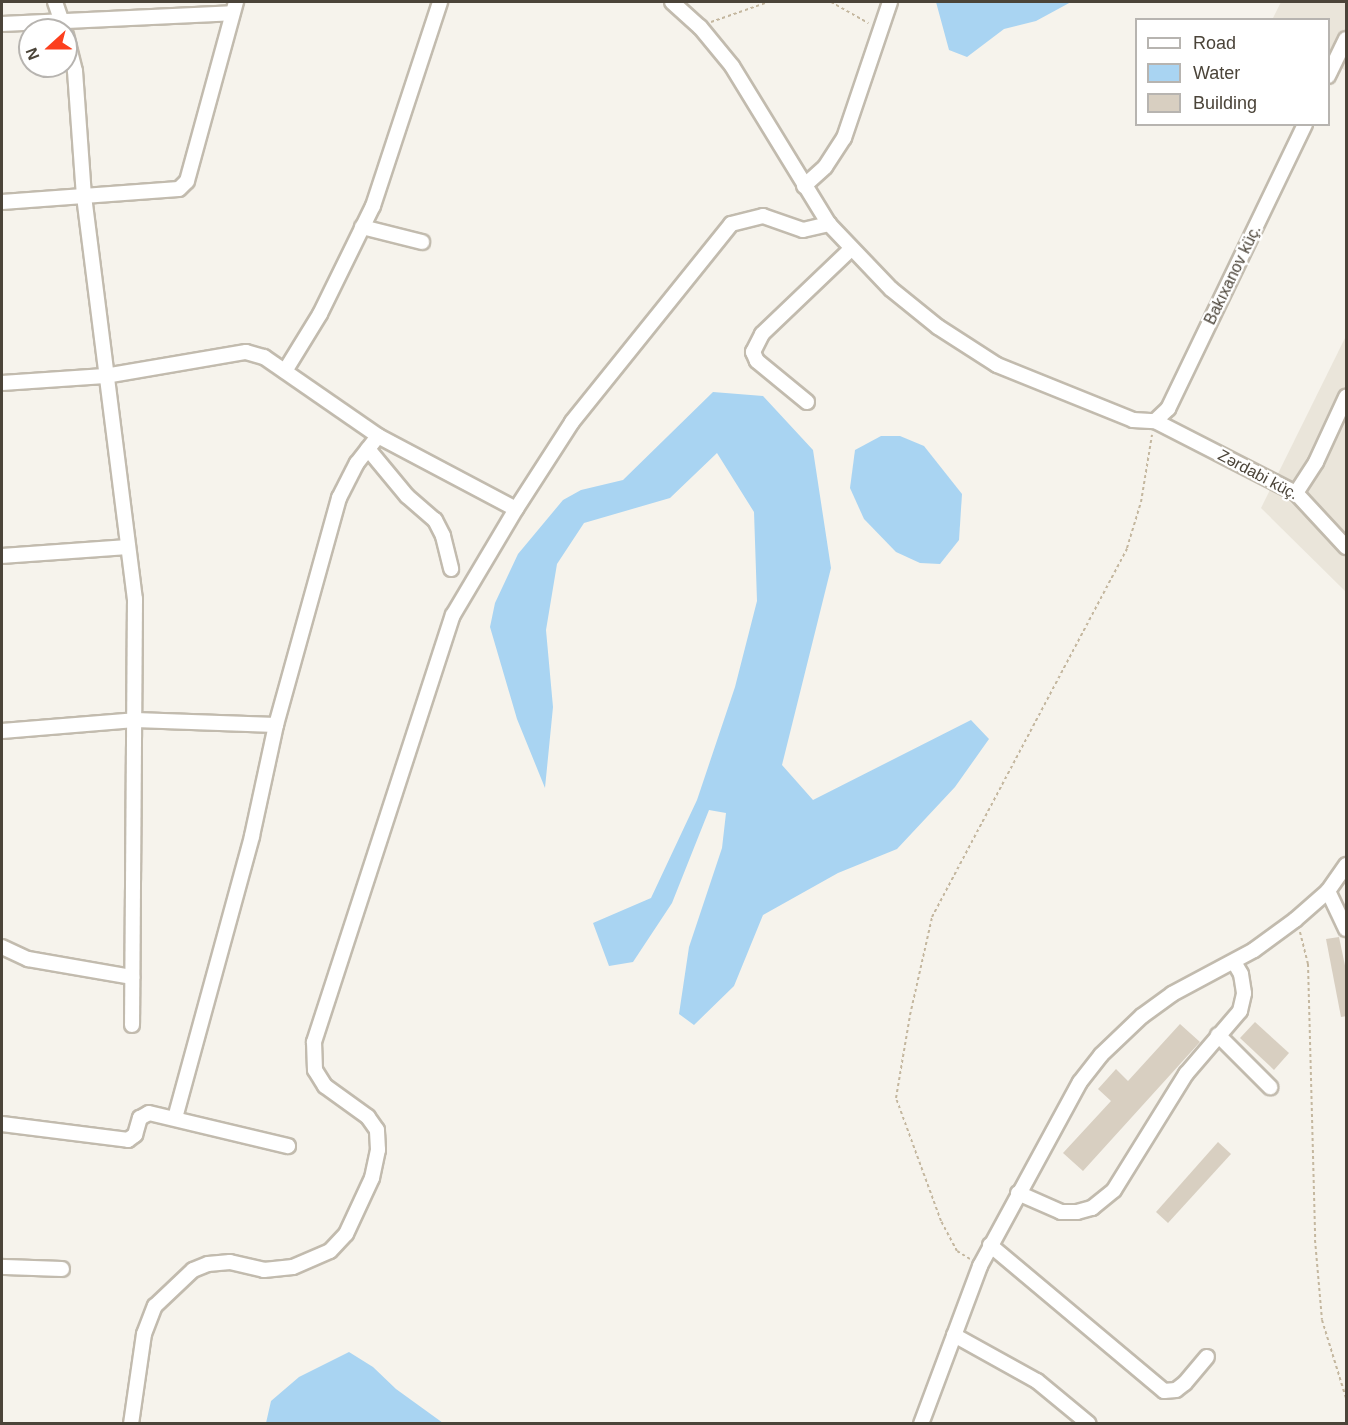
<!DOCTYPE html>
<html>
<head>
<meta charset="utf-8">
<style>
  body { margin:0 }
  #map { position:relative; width:1348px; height:1425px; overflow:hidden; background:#f6f3ec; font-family:Arial,sans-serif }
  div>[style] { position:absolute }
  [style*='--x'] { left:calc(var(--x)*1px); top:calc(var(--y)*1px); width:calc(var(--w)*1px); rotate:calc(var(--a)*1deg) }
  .residential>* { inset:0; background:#eae5da }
  .water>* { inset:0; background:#a9d4f2 }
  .building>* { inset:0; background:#d8cfc1 }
  .path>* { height:2px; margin-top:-1px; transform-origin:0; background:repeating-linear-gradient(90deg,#c4b79f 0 3px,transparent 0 6px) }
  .roads { filter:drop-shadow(2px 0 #c2bbae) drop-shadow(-2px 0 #c2bbae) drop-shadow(0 2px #c2bbae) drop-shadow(0 -2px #c2bbae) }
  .minor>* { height:14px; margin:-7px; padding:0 7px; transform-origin:7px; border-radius:7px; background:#fff }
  span { translate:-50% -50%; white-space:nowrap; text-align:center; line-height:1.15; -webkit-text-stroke:4.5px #fff; paint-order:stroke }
  .street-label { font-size:16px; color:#4b4439 }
  .frame { position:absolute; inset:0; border:3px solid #4b4439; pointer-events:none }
  .legend { position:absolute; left:1135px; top:18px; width:195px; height:108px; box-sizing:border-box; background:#fff; border:2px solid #b7b4b0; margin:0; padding:8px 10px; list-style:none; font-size:18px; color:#4b4439 }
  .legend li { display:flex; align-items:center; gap:12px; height:30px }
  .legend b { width:30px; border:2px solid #b7b4b0 }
  .north { position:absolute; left:18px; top:18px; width:60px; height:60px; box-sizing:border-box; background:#fff; border:2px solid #b7b4b0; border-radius:50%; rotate:249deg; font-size:16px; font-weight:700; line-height:24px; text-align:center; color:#4b4439 }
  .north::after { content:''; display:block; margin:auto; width:21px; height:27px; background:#fc3f1d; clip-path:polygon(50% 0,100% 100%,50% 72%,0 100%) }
</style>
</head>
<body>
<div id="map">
  <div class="residential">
    <i style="clip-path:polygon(1281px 2px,1346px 2px,1346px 71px,1329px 60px,1328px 20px,1272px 20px)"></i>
    <i style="clip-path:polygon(1346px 336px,1346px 592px,1261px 508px)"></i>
  </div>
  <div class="water">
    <i style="clip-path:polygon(936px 2px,1071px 2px,1036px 21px,1004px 29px,967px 57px,949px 50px)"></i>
    <i style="clip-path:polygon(713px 392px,763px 396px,813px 450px,831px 568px,782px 765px,813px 800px,971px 720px,989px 739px,955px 787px,897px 849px,838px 873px,763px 915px,734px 986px,694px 1025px,679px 1014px,689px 947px,722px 848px,726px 813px,709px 810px,672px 903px,633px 962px,609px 966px,593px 923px,651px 898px,697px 800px,735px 687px,757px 601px,754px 512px,717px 453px,670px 498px,584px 523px,557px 564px,546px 630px,553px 707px,545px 788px,517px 719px,490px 627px,495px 603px,518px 554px,563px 500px,581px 490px,623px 480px)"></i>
    <i style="clip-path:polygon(881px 436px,900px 436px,924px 446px,962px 494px,959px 540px,940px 564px,920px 563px,896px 552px,864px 519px,850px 488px,855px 450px)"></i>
    <i style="clip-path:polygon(349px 1352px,373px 1367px,396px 1389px,443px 1423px,266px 1423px,271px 1401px,299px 1377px)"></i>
  </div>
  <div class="building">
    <i style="clip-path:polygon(1339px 937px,1347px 975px,1347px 1016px,1341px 1017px,1326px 939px)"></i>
    <i style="clip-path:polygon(1255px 1022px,1289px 1053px,1274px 1070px,1240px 1038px)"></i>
    <i style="clip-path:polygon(1180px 1024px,1200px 1042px,1083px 1171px,1063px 1153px,1111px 1101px,1098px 1089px,1116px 1069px,1128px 1081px)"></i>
    <i style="clip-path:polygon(1218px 1142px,1231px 1154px,1168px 1223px,1156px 1212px)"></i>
  </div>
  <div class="path">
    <i style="--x:831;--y:2;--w:43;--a:29.6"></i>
    <i style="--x:711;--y:22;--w:60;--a:-19.3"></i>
    <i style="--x:1300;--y:932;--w:33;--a:76"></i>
    <i style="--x:1308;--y:964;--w:276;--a:88.5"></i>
    <i style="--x:1315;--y:1240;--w:80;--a:85"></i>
    <i style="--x:1322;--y:1320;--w:82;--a:72.9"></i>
    <i style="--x:970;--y:1259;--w:15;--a:-148"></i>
    <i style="--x:957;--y:1251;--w:34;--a:-118"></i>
    <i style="--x:941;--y:1221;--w:131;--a:-110.1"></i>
    <i style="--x:896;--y:1098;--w:84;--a:-80.4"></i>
    <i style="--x:910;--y:1015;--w:100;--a:-77.3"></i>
    <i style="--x:932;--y:917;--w:417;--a:-62.1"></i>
    <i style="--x:1127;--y:548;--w:48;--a:-73.1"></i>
    <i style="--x:1141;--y:502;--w:68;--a:-80.7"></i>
  </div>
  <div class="roads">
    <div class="minor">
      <i style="--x:55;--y:2;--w:24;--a:71"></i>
      <i style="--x:672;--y:2;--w:38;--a:42"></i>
      <i style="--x:700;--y:27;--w:50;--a:50.6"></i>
      <i style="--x:732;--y:66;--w:185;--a:58.5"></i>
      <i style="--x:829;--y:224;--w:90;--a:46.4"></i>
      <i style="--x:891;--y:289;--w:60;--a:39"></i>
      <i style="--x:938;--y:327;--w:70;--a:32.8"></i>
      <i style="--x:997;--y:365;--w:147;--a:22"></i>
      <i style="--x:1133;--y:420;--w:22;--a:3"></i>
      <i style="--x:1155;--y:421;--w:18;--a:-43"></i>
      <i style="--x:1168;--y:409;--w:316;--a:-64.3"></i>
      <i style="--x:2;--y:24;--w:230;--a:-2.7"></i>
      <i style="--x:66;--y:35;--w:37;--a:76"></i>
      <i style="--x:75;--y:71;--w:125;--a:85.9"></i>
      <i style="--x:84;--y:196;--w:406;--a:82.8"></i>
      <i style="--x:135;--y:599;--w:426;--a:90.4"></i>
      <i style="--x:1328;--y:76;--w:41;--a:-64.1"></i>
      <i style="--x:804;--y:186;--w:28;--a:-42"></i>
      <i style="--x:825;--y:167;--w:35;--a:-57"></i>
      <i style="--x:844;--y:138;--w:144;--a:-71.3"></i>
      <i style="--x:2;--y:202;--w:177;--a:-4.2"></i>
      <i style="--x:179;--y:189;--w:11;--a:-45"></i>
      <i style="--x:187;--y:181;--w:186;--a:-74.7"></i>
      <i style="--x:362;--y:227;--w:62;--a:14"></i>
      <i style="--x:285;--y:371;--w:67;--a:-58.4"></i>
      <i style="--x:320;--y:314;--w:120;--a:-63.9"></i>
      <i style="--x:373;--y:206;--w:215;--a:-71.8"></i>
      <i style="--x:2;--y:383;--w:103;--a:-3.9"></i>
      <i style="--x:105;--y:376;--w:143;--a:-9.7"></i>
      <i style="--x:246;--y:352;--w:19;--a:16"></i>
      <i style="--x:264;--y:357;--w:139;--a:34.7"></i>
      <i style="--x:378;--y:436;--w:156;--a:27.9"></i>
      <i style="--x:516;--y:509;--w:103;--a:-57.2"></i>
      <i style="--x:572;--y:422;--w:254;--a:-51.2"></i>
      <i style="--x:731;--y:224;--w:33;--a:-14"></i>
      <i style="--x:763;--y:216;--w:42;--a:19.3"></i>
      <i style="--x:803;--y:230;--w:27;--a:-13"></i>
      <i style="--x:807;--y:402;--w:65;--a:-140.6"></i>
      <i style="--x:757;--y:361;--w:10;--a:-114"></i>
      <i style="--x:753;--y:352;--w:20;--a:-63"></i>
      <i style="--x:762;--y:334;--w:122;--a:-43.7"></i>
      <i style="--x:1155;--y:421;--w:158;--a:27.1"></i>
      <i style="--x:1296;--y:493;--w:74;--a:47.2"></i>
      <i style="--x:368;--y:449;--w:61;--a:50.3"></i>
      <i style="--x:407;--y:496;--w:37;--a:41"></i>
      <i style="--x:435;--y:520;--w:18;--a:63"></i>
      <i style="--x:443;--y:536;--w:34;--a:76"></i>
      <i style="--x:1296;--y:493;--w:37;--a:-57"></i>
      <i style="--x:1316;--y:462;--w:72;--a:-65.2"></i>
      <i style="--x:2;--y:556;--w:126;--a:-4.1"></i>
      <i style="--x:2;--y:731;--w:133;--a:-4.7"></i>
      <i style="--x:135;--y:720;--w:141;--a:2"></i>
      <i style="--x:1328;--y:891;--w:42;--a:64.7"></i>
      <i style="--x:2;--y:947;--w:29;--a:25"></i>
      <i style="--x:28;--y:959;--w:106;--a:9.8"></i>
      <i style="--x:1218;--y:1035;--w:74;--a:45"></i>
      <i style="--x:175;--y:1118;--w:292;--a:-74.7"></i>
      <i style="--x:252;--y:836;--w:114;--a:-77.8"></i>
      <i style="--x:276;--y:725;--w:236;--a:-74.5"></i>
      <i style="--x:339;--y:498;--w:39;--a:-63"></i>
      <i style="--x:357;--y:463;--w:34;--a:-52"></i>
      <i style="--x:2;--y:1124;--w:127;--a:7.2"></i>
      <i style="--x:128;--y:1140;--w:9;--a:-36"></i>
      <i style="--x:135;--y:1135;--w:18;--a:-74"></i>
      <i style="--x:140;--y:1118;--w:10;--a:-29"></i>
      <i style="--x:149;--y:1113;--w:143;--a:13.4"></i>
      <i style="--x:1018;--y:1193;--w:47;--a:23.8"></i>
      <i style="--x:1061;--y:1212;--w:16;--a:0"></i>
      <i style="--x:1077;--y:1212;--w:16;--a:-15"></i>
      <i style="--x:1092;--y:1208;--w:28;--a:-39"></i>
      <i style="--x:1114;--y:1190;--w:137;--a:-58.2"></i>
      <i style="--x:1186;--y:1074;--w:83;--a:-49.4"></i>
      <i style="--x:1240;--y:1011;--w:18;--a:-77"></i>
      <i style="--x:1244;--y:993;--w:19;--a:-99"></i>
      <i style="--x:1241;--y:974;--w:14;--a:-120"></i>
      <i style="--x:990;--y:1245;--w:227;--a:40"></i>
      <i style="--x:1164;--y:1391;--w:12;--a:-5"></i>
      <i style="--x:1176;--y:1390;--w:11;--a:-38"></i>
      <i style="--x:1185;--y:1383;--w:34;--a:-50"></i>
      <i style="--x:2;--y:1267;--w:60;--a:1.9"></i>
      <i style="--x:954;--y:1335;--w:95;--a:29"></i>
      <i style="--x:1037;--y:1381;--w:67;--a:39.6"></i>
      <i style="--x:131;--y:1424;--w:91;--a:-81.8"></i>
      <i style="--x:144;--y:1334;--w:30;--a:-69"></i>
      <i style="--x:155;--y:1306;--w:52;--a:-43.5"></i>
      <i style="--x:193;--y:1270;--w:16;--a:-22"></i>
      <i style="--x:208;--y:1264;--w:22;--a:-5"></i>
      <i style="--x:230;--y:1262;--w:35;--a:13"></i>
      <i style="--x:264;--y:1270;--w:29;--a:-6"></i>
      <i style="--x:293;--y:1267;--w:40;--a:-23.4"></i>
      <i style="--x:330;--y:1251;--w:23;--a:-47"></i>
      <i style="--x:346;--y:1234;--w:62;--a:-65.1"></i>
      <i style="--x:372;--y:1178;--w:29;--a:-78"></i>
      <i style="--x:378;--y:1150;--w:20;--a:-93"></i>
      <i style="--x:377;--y:1130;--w:16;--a:-125"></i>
      <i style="--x:368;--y:1117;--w:53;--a:-144.2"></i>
      <i style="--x:325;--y:1086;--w:19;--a:-122"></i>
      <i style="--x:315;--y:1070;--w:28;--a:-92"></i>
      <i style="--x:314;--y:1042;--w:449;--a:-72"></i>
      <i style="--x:453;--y:615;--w:123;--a:-59.3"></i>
      <i style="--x:921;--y:1424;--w:169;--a:-69.5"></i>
      <i style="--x:980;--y:1266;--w:209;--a:-61.5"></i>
      <i style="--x:1080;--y:1082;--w:34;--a:-52"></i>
      <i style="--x:1101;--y:1055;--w:57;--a:-43.6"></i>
      <i style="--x:1142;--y:1016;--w:37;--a:-36"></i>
      <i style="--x:1172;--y:994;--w:93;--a:-28.2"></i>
      <i style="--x:1254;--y:950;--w:51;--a:-36.2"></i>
      <i style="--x:1295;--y:920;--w:44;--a:-41.3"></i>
      <i style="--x:1328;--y:891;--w:32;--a:-55"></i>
    </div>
  </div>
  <div class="street-label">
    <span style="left:1233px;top:275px;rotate:-64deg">Bakıxanov küç.</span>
    <span style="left:1258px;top:475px;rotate:28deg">Zərdabi küç.</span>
  </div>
  <div class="frame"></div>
  <ul class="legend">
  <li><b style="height:8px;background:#fff"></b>Road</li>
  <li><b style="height:16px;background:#a9d4f2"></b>Water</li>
  <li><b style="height:16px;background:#d8cfc1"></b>Building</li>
  </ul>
  <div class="north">N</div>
</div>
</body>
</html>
